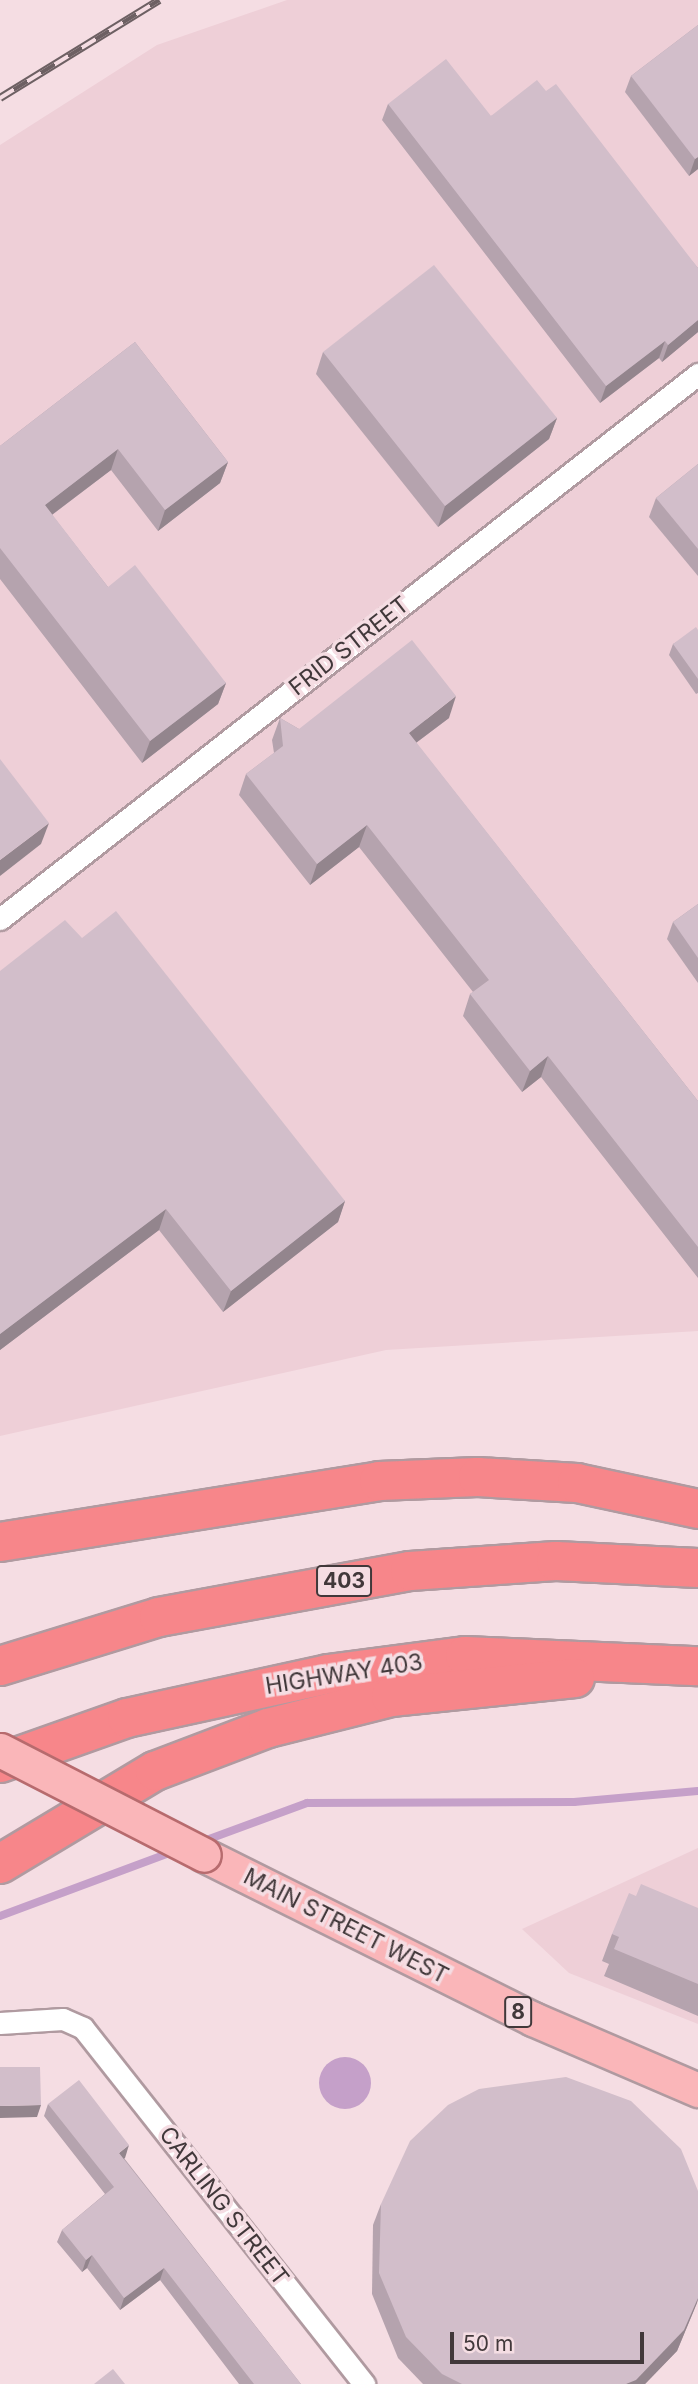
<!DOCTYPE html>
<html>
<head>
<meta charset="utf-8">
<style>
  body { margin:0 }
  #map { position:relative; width:698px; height:2384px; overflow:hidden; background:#f5dde3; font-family:Inter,sans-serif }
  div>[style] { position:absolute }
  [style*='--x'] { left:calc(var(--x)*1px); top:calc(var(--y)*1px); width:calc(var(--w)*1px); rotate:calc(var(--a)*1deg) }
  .built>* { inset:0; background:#eecfd7 }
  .water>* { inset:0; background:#c5a0c9 }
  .round { border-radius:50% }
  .stream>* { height:8px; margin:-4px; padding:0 4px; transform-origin:4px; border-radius:4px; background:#c5a0c9 }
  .roads { filter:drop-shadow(2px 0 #b09aa0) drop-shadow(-2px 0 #b09aa0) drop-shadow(0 2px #b09aa0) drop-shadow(0 -2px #b09aa0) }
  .minor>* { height:21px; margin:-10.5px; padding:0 10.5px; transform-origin:10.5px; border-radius:10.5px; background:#fff }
  .primary>* { height:33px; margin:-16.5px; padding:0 16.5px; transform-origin:16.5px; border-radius:16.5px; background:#fab6b9 }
  .motorway>* { height:38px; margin:-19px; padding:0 19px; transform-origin:19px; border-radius:19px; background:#f7868a }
  .rail>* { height:8px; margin-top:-4px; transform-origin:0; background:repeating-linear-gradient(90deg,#f5dde3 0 16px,#6d6063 0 32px); box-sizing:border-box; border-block:2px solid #6d6063 }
  .bridges { filter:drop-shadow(2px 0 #b76b6e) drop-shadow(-2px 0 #b76b6e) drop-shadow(0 2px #b76b6e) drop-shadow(0 -2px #b76b6e) }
  .primary-bridge>* { height:33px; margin:-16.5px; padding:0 16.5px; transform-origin:16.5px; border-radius:16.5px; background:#fab6b9 }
  .wall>* { inset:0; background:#b5a3ae }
  .shaded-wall>* { inset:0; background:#93858d }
  .building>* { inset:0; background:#d2beca }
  span { translate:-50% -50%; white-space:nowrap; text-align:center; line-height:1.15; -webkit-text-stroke:7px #f5dde3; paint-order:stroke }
  .shield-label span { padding:2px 5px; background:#f5dde3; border:2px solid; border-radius:5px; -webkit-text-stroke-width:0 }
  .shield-label { font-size:21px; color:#41383a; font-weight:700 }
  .street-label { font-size:23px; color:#41383a }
  .scale { position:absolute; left:450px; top:2332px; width:194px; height:32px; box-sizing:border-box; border:4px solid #41383a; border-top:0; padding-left:9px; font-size:21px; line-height:24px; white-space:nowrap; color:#41383a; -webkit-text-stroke:5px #f5dde3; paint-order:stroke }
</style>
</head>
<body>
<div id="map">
  <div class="built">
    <i style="clip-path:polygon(287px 0,698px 0,698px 1331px,386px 1350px,0 1436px,0 145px,157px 45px)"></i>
    <i style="clip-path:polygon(698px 1848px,698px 2024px,569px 1973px,522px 1929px)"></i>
  </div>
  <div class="water">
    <i class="round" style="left:319px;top:2057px;width:52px;height:52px"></i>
  </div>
  <div class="stream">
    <i style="--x:201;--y:1842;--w:113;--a:-20.2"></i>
    <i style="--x:307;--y:1803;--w:267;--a:-0.2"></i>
    <i style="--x:574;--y:1802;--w:124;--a:-5.1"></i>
    <i style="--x:0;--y:1916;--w:187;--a:-20.4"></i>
  </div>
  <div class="roads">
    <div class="minor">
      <i style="--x:0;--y:919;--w:886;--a:-37.98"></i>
      <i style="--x:0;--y:2023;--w:63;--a:-3.6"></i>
      <i style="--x:63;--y:2019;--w:22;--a:24"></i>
      <i style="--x:83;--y:2028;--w:454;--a:51.7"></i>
    </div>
    <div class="primary">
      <i style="--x:204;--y:1855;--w:368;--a:26.5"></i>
      <i style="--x:533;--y:2019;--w:180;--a:23.3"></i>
    </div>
    <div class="motorway">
      <i style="--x:0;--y:1542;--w:384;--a:-9.1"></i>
      <i style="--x:379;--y:1481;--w:99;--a:-2.3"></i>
      <i style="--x:478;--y:1477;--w:99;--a:3.5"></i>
      <i style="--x:577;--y:1483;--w:124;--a:12.1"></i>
      <i style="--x:0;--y:1666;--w:166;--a:-17.1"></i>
      <i style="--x:159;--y:1617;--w:255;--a:-10.4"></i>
      <i style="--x:410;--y:1571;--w:146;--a:-3.9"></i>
      <i style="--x:556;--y:1561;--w:142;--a:2.8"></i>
      <i style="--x:0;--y:1763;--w:135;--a:-19.5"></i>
      <i style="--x:127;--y:1718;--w:206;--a:-12.3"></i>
      <i style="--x:328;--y:1674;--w:138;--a:-7.5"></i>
      <i style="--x:465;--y:1656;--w:233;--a:2.5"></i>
      <i style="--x:0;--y:1864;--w:181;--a:-31"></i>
      <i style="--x:155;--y:1771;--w:121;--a:-20.8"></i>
      <i style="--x:268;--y:1728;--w:127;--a:-14.1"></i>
      <i style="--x:391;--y:1697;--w:185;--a:-5.9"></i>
    </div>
  </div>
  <div class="rail">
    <i style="--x:0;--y:98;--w:187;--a:-31.6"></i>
  </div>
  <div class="bridges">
    <div class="primary-bridge">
      <i style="--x:0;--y:1750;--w:229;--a:27.2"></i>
    </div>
  </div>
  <div class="wall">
    <i style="clip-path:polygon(698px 25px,698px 169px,689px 176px,625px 92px,631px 76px)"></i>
    <i style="clip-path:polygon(546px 91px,698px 268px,698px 332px,662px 362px,659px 358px,600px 403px,382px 120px,388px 104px,491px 116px)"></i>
    <i style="clip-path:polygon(135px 342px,228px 462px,220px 483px,158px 531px,111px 470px,52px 515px,108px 587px,226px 683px,218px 704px,142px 763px,0 579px,0 446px)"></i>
    <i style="clip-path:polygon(323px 352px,557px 418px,549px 439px,438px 527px,316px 374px)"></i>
    <i style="clip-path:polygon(698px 464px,698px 576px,649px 517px,656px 498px)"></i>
    <i style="clip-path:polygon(698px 630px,698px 693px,696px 694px,669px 655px,673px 644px)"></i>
    <i style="clip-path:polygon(280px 718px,299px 729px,449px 718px,416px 743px,698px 1101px,698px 1278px,541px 1077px,522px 1092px,463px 1016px,470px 994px,473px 992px,359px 847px,310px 885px,239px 795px,246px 774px,274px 753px,272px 740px)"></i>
    <i style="clip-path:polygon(698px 904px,698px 983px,667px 939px,673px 922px)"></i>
    <i style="clip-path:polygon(0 971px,345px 1201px,338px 1222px,223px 1312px,159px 1230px,0 1350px)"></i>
    <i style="clip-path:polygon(698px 1908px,698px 2016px,604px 1976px,609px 1964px,602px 1961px,612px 1934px)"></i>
    <i style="clip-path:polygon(48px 2104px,125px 2158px,124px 2158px,301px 2384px,239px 2384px,160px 2280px,120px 2310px,87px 2268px,82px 2272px,57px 2242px,62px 2230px,105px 2194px,44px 2116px)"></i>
    <i style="clip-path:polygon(698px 2191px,698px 2300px,677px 2351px,645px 2384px,423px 2384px,398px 2358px,372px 2294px,373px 2225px,381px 2204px)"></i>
  </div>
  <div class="shaded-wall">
    <i style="clip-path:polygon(698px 157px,698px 169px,689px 176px,695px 159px)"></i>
    <i style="clip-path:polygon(698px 320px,698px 332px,662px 362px,668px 345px)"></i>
    <i style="clip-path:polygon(665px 341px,659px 358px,600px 403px,606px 386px)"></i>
    <i style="clip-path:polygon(557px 418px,549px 439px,438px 527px,445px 506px)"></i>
    <i style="clip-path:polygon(118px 449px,111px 470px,37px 526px,45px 505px)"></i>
    <i style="clip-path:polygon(228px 462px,220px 483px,158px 531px,165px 510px)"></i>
    <i style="clip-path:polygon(226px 683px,218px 704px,142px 763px,150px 741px)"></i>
    <i style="clip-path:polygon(456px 696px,449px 718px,401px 754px,409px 733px)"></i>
    <i style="clip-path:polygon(49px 823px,41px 844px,0 876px,0 860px)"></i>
    <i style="clip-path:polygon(367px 825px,359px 847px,310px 885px,317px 864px)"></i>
    <i style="clip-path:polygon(548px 1056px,541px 1077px,522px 1092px,530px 1071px)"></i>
    <i style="clip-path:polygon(345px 1201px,338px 1222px,223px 1312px,231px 1291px)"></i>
    <i style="clip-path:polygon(166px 1209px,159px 1230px,0 1350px,0 1334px)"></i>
    <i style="clip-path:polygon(41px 2105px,37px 2117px,0 2118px,0 2106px)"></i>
    <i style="clip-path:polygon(129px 2145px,125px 2158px,115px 2165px,119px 2153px)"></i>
    <i style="clip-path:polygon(92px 2255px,87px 2268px,82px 2272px,86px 2260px)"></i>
    <i style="clip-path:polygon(164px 2268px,160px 2280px,120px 2310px,124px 2298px)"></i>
    <i style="clip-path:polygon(698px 2298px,697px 2303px,677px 2351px,645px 2384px,626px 2384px)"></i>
  </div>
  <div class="building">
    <i style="clip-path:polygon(698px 25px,698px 157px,695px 159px,631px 76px)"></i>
    <i style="clip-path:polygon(446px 59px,491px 116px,537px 80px,546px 91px,556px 84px,698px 268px,698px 320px,668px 345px,665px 341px,606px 386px,388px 104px)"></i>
    <i style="clip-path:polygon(434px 265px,557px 418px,445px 506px,323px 352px)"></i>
    <i style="clip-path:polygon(135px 342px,228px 462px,165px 510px,118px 449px,45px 505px,108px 587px,135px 565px,226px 683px,150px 741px,0 548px,0 446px)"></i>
    <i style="clip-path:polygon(698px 464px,698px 549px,656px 498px)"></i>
    <i style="clip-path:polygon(696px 627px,698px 630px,698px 679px,673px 644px)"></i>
    <i style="clip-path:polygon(412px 640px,456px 696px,409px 733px,698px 1101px,698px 1247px,548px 1056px,530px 1071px,470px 994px,489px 980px,367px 825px,317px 864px,246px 774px,283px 746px,280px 718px,299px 729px)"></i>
    <i style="clip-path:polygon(0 759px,49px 823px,0 860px)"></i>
    <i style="clip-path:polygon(698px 904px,698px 958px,673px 922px)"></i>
    <i style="clip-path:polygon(116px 911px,345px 1201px,231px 1291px,166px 1209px,0 1334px,0 971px,65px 920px,82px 938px)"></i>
    <i style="clip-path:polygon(641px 1884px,698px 1908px,698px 1984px,614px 1949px,619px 1937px,612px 1934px,629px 1893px,636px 1896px)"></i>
    <i style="clip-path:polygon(0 2067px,40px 2067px,41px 2105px,0 2106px)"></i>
    <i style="clip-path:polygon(566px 2077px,631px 2101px,681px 2149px,698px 2191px,698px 2298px,684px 2330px,636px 2380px,626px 2384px,462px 2384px,442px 2374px,406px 2337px,379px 2273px,381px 2204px,410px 2141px,448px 2105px,479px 2089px)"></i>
    <i style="clip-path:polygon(79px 2080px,129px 2145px,119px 2153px,301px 2384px,254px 2384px,164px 2268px,124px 2298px,92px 2255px,86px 2260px,62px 2230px,114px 2187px,48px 2104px)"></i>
    <i style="clip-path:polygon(113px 2369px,125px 2384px,94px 2384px)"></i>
  </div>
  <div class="shield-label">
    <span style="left:344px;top:1581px">403</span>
    <span style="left:518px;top:2012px">8</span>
  </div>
  <div class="street-label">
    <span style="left:349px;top:646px;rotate:-38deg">FRID STREET</span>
    <span style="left:344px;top:1674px;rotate:-9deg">HIGHWAY 403</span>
    <span style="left:346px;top:1926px;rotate:27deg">MAIN STREET WEST</span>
    <span style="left:224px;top:2206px;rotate:52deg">CARLING STREET</span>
  </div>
  <div class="scale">50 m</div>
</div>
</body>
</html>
